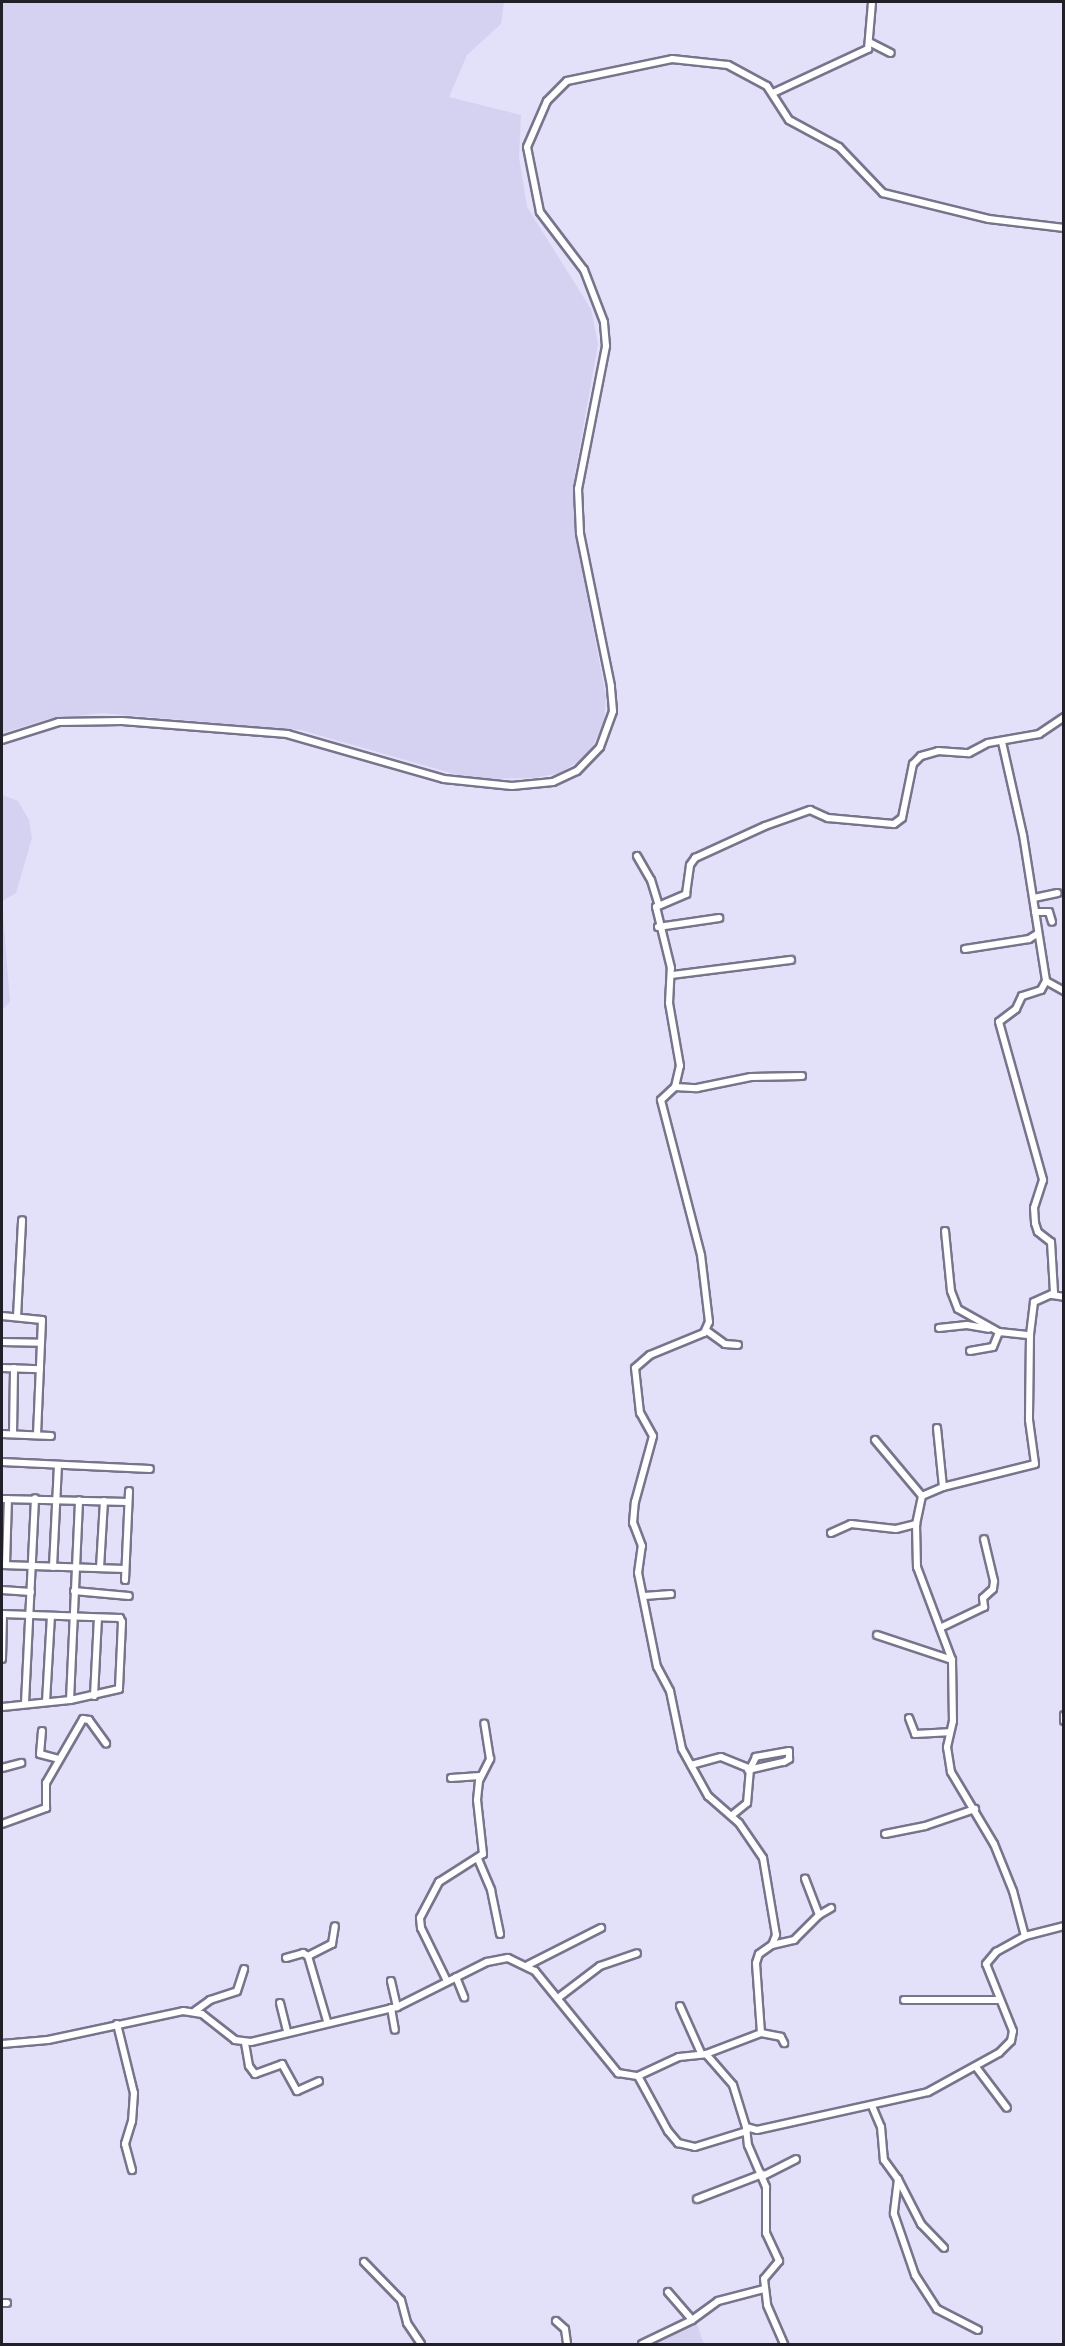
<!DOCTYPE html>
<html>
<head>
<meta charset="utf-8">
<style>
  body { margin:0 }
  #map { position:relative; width:1065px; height:2346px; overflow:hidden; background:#e3e0fa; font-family:"DejaVu Sans",sans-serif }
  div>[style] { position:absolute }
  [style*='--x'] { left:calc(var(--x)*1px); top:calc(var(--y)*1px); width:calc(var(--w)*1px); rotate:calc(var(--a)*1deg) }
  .built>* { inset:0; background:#d5d1f1 }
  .roads { filter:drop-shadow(2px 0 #77748b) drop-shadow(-2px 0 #77748b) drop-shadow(0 2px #77748b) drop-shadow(0 -2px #77748b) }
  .minor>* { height:6px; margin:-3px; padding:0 3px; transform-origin:3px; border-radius:3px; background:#fff }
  span { translate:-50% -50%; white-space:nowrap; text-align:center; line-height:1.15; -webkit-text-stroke:6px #fff; paint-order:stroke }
  .frame { position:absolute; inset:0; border:3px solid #212029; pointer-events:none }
</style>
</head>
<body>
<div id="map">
  <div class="built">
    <i style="clip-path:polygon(2px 2px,504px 2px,501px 24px,467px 55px,449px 97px,521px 115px,519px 157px,527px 207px,591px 309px,598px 344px,574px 479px,574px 528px,606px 697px,604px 723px,592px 747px,579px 761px,560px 773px,534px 778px,472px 779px,301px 730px,102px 713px,48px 719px,2px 733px)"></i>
    <i style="clip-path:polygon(2px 795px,18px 801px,29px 820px,32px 838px,16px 893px,2px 901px,10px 1002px,2px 1010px)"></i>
    <i style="clip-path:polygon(695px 2319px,704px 2344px,646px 2344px)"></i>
  </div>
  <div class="roads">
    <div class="minor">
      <i style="--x:871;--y:43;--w:22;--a:27"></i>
      <i style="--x:773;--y:93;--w:105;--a:-24.9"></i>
      <i style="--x:868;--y:49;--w:47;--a:-85.1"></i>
      <i style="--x:2;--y:740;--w:60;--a:-17.5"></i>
      <i style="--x:59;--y:722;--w:63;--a:-0.9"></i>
      <i style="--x:122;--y:721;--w:166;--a:4.5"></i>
      <i style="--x:287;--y:734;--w:163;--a:16"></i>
      <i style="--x:444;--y:779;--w:68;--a:5.9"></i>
      <i style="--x:512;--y:786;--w:41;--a:-5.6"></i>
      <i style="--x:553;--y:782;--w:26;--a:-25"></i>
      <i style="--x:577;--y:771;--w:33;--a:-46"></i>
      <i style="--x:600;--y:747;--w:38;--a:-70"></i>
      <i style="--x:613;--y:711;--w:25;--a:-95"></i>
      <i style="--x:611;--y:686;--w:156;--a:-101.5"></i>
      <i style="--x:580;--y:533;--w:44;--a:-92.6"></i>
      <i style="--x:578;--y:489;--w:146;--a:-78.9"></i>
      <i style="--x:606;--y:346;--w:24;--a:-95"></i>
      <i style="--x:604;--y:322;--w:56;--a:-111"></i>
      <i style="--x:584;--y:270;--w:73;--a:-127.2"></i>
      <i style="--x:540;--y:212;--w:66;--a:-101.3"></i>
      <i style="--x:527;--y:147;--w:50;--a:-66.5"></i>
      <i style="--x:547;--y:101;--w:28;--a:-45"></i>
      <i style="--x:567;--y:81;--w:107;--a:-11.8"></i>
      <i style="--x:672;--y:59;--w:56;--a:6.1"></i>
      <i style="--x:728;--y:65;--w:44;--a:28.3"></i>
      <i style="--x:767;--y:86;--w:40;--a:57.1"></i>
      <i style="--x:789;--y:120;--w:57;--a:28.4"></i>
      <i style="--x:839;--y:147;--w:64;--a:46.3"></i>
      <i style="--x:883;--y:193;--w:109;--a:13.8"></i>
      <i style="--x:989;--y:219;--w:76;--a:6.8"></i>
      <i style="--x:1002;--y:742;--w:95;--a:77.3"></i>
      <i style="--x:1023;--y:835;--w:148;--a:81"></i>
      <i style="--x:1046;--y:981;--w:10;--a:119"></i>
      <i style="--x:1041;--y:990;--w:20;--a:162"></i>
      <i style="--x:1022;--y:996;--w:14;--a:115"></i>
      <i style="--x:1016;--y:1009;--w:21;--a:143"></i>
      <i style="--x:999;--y:1022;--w:164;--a:74.4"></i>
      <i style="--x:1043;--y:1180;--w:29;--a:108"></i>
      <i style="--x:1034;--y:1208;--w:15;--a:86"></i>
      <i style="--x:1035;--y:1223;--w:9;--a:72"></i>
      <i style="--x:1038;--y:1232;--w:16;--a:38"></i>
      <i style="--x:1051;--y:1242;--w:51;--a:86.6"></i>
      <i style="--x:1054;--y:1293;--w:22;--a:156"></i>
      <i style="--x:1034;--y:1302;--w:33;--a:97"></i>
      <i style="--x:1030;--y:1335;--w:85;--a:90.7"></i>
      <i style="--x:1029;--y:1420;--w:44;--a:82.2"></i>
      <i style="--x:1035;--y:1464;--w:95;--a:166"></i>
      <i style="--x:943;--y:1487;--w:23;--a:157"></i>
      <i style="--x:922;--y:1496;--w:29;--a:102"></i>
      <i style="--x:916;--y:1524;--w:43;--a:88.7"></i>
      <i style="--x:917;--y:1567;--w:99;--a:69.4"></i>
      <i style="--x:952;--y:1660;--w:61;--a:89.1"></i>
      <i style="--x:953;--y:1721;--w:27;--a:103"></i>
      <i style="--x:947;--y:1747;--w:25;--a:81"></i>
      <i style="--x:951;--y:1772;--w:84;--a:59.2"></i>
      <i style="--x:994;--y:1844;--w:51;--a:68"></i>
      <i style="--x:1013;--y:1891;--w:47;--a:75.1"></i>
      <i style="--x:637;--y:856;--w:28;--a:60"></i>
      <i style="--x:651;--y:880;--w:24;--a:73"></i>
      <i style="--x:1034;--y:898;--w:24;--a:-12"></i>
      <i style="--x:1035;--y:912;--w:14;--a:0"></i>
      <i style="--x:1049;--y:912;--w:10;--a:73"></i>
      <i style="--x:658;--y:927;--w:62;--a:-8.4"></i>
      <i style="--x:965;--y:949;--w:65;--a:-8.9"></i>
      <i style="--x:1029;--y:939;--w:9;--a:-32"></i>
      <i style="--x:672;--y:975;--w:120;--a:-7.2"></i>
      <i style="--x:1046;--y:981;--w:21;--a:29"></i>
      <i style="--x:675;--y:1087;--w:22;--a:3"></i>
      <i style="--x:697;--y:1088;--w:55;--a:-11.5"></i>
      <i style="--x:751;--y:1077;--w:51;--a:-1.1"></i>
      <i style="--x:945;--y:1231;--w:60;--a:84.3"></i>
      <i style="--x:951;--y:1291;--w:19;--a:69"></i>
      <i style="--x:958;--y:1309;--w:47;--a:29.3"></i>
      <i style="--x:999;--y:1332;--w:31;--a:6"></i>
      <i style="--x:1052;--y:1295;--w:12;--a:9"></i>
      <i style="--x:2;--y:1316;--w:40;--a:5.7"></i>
      <i style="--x:42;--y:1320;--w:115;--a:92.5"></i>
      <i style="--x:17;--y:1317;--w:97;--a:-87"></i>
      <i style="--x:939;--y:1328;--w:28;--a:-6"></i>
      <i style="--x:967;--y:1325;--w:22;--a:10"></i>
      <i style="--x:707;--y:1331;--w:22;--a:36"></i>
      <i style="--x:725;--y:1344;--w:13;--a:4"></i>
      <i style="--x:2;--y:1342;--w:39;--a:1"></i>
      <i style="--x:970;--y:1351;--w:23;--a:-10"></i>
      <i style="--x:993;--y:1347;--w:16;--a:-68"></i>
      <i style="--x:2;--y:1368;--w:38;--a:2"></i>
      <i style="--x:937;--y:1428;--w:59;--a:84.2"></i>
      <i style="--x:2;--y:1434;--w:49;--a:2.3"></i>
      <i style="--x:13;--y:1434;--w:66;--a:-89.1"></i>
      <i style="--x:875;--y:1440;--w:73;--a:50"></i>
      <i style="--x:2;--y:1462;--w:148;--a:2.7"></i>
      <i style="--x:2;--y:1499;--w:126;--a:1.4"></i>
      <i style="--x:831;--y:1533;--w:22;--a:-24"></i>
      <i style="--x:851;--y:1524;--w:45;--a:6.3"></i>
      <i style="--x:896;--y:1529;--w:21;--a:-14"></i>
      <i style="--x:2;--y:1565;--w:123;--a:1.9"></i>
      <i style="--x:6;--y:1565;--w:66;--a:-88.3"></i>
      <i style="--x:53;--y:1567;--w:101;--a:-87.2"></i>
      <i style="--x:100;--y:1568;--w:67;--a:-86.6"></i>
      <i style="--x:125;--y:1580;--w:89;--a:-87.4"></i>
      <i style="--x:2;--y:1590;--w:29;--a:4"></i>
      <i style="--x:74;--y:1591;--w:55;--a:5.2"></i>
      <i style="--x:644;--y:1596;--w:27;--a:-4"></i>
      <i style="--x:2;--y:1614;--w:118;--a:1.9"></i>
      <i style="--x:120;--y:1618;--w:4;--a:63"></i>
      <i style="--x:122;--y:1622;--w:67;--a:92.6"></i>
      <i style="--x:119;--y:1689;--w:50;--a:167.3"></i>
      <i style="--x:70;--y:1700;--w:68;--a:174.1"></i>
      <i style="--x:940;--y:1628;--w:49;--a:-25.5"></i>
      <i style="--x:984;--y:1607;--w:9;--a:-96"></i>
      <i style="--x:983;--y:1598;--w:13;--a:-42"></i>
      <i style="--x:993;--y:1589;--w:8;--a:-83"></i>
      <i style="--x:994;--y:1581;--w:43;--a:-103.4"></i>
      <i style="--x:877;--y:1635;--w:79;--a:18.4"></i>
      <i style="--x:2;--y:1659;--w:45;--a:-88.7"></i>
      <i style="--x:94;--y:1696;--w:78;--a:-87.1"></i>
      <i style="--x:70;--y:1700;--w:200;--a:-87.4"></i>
      <i style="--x:46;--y:1702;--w:86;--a:-86.7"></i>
      <i style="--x:25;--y:1703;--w:205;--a:-87.2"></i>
      <i style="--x:1064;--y:1715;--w:6;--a:90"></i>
      <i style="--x:909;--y:1718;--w:17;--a:69"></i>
      <i style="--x:915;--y:1734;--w:33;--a:-3"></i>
      <i style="--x:42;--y:1731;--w:23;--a:95"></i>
      <i style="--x:40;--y:1754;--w:20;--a:15"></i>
      <i style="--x:691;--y:1765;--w:31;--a:-15"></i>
      <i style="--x:721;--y:1757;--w:31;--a:22"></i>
      <i style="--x:750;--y:1769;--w:34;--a:95"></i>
      <i style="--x:747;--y:1803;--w:19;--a:141"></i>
      <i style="--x:2;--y:1768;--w:20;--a:-15"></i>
      <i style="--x:748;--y:1770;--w:37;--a:-13"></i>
      <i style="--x:784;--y:1762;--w:6;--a:-31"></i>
      <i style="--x:789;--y:1759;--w:8;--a:-90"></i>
      <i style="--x:789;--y:1751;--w:34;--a:170"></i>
      <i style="--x:756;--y:1757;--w:13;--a:117"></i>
      <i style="--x:451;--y:1778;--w:29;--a:-4"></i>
      <i style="--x:2;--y:1824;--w:47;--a:-20"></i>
      <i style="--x:46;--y:1808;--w:25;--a:-90"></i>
      <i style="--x:46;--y:1783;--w:74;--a:-60"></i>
      <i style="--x:83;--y:1719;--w:6;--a:9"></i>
      <i style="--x:89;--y:1720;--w:29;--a:54"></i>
      <i style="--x:885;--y:1834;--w:41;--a:-11.3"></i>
      <i style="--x:925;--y:1826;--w:53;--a:-18.8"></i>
      <i style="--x:478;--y:1859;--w:34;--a:67"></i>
      <i style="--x:491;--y:1890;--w:45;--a:78.4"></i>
      <i style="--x:819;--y:1915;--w:14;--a:-30"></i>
      <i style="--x:772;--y:1945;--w:23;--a:-13"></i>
      <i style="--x:794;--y:1940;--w:35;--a:-45"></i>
      <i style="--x:819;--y:1915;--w:39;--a:-111"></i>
      <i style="--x:308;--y:1956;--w:27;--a:-27"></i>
      <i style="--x:332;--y:1944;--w:18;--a:-81"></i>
      <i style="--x:286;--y:1958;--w:18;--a:-16"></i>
      <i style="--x:303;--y:1953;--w:6;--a:31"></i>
      <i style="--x:308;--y:1956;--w:68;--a:73.7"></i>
      <i style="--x:528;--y:1965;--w:82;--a:-26.9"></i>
      <i style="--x:456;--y:1977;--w:22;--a:68"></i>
      <i style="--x:391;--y:1981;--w:27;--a:77"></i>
      <i style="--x:447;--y:1981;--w:59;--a:-116.1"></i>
      <i style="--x:421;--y:1928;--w:10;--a:-96"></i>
      <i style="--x:420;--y:1918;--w:41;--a:-62.2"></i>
      <i style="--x:439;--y:1882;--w:52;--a:-32.5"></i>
      <i style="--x:483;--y:1854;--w:54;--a:-96.3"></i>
      <i style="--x:477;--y:1800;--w:19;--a:-84"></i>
      <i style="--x:479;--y:1781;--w:25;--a:-63"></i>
      <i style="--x:490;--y:1759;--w:36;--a:-99"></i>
      <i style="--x:558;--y:1998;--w:53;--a:-37.3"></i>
      <i style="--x:600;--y:1966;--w:39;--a:-19"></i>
      <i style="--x:904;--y:2000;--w:95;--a:0"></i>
      <i style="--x:280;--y:2003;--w:29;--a:76"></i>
      <i style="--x:680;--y:2006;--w:51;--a:65.9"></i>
      <i style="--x:391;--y:2008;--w:22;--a:80"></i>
      <i style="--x:195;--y:2011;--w:19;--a:-36"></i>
      <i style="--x:210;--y:2000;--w:28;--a:-18"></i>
      <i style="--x:237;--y:1991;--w:23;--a:-72"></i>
      <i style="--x:117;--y:2024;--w:71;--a:76.2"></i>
      <i style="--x:134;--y:2093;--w:28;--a:94"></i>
      <i style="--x:132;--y:2121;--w:24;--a:107"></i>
      <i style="--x:125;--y:2144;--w:27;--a:75"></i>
      <i style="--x:761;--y:2033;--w:20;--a:11"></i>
      <i style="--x:781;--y:2037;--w:7;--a:63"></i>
      <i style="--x:245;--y:2043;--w:23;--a:80"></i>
      <i style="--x:249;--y:2066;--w:10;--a:53"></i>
      <i style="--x:255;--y:2074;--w:29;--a:-20"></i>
      <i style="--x:282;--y:2064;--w:31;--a:61"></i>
      <i style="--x:297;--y:2091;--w:24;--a:-24"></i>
      <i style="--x:2;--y:2044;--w:46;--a:-5"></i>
      <i style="--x:48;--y:2040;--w:138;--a:-12.1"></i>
      <i style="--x:183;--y:2011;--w:19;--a:9"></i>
      <i style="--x:202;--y:2014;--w:42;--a:38.2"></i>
      <i style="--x:235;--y:2040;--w:16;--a:7"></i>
      <i style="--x:251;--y:2042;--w:150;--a:-13.5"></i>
      <i style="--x:397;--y:2007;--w:101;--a:-26.6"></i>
      <i style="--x:487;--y:1962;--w:21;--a:-11"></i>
      <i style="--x:508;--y:1958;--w:30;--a:26"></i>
      <i style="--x:535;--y:1971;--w:132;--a:50.9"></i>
      <i style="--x:618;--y:2073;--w:20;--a:9"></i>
      <i style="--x:638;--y:2076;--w:45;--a:-24.9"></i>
      <i style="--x:679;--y:2057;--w:27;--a:-6"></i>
      <i style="--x:706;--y:2054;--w:41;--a:48.9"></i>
      <i style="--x:733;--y:2085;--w:44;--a:72.8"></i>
      <i style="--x:746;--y:2127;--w:11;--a:15"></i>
      <i style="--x:757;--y:2130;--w:175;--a:-12.5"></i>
      <i style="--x:928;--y:2092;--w:81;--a:-28.8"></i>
      <i style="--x:999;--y:2053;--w:17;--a:-45"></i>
      <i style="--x:1011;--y:2041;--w:10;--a:-79"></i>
      <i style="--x:1013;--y:2031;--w:72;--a:-111.9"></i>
      <i style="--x:986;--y:1964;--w:16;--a:-50"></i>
      <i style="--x:996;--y:1952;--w:33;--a:-29"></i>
      <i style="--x:1025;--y:1936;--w:40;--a:-14.4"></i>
      <i style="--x:706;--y:2054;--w:59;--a:-20.9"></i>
      <i style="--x:761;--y:2033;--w:70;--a:-94.1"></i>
      <i style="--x:756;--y:1963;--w:9;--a:-72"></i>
      <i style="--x:759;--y:1954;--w:16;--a:-35"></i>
      <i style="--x:772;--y:1945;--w:11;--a:-68"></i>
      <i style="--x:776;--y:1935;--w:78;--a:-99.6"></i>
      <i style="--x:763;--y:1858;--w:42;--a:-124.4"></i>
      <i style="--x:739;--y:1823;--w:41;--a:-138.9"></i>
      <i style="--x:708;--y:1796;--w:54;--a:-119"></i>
      <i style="--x:682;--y:1749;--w:59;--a:-101.7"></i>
      <i style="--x:670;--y:1691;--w:27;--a:-118"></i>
      <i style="--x:657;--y:1667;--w:96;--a:-101.4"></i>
      <i style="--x:638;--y:1573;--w:27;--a:-82"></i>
      <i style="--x:642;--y:1546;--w:25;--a:-111"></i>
      <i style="--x:633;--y:1523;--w:21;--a:-85"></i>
      <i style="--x:635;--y:1502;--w:68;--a:-74.7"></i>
      <i style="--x:653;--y:1436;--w:26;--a:-119"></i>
      <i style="--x:640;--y:1413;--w:45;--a:-96.3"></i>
      <i style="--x:635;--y:1368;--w:20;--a:-41"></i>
      <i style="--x:650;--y:1355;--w:58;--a:-22.2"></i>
      <i style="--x:704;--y:1333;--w:12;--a:-66"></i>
      <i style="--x:709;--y:1322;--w:67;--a:-96.8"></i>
      <i style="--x:701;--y:1255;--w:160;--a:-104.5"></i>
      <i style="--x:661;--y:1100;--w:19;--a:-43"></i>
      <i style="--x:675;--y:1087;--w:22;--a:-77"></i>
      <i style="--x:680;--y:1066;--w:64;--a:-99.9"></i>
      <i style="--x:669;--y:1003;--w:35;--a:-87"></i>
      <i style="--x:671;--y:968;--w:63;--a:-103.8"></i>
      <i style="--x:656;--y:907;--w:33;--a:-23"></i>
      <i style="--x:686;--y:894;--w:29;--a:-82"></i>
      <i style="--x:690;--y:865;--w:9;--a:-54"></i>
      <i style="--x:695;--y:858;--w:77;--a:-24.6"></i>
      <i style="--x:765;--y:826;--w:48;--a:-19.6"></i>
      <i style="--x:810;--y:810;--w:20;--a:24"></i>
      <i style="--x:828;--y:818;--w:66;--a:5.2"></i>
      <i style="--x:894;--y:824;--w:10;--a:-37"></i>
      <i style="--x:902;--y:818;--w:55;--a:-78.5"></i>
      <i style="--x:913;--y:764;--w:11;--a:-45"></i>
      <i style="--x:921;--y:756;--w:18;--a:-16"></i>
      <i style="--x:938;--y:751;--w:31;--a:4"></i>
      <i style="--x:969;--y:753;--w:21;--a:-28"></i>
      <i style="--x:988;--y:743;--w:52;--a:-10"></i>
      <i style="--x:1039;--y:734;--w:30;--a:-34"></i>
      <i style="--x:976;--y:2067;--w:51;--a:52.9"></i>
      <i style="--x:638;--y:2076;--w:63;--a:61.4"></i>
      <i style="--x:668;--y:2131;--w:16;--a:50"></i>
      <i style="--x:678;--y:2143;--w:17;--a:13"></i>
      <i style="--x:695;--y:2147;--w:54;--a:-17.1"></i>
      <i style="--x:872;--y:2106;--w:23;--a:67"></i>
      <i style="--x:881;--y:2127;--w:33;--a:85"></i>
      <i style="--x:884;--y:2160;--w:24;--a:54"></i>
      <i style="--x:898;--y:2179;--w:35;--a:97"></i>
      <i style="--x:894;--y:2214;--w:65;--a:71"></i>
      <i style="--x:915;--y:2275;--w:40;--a:57.1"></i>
      <i style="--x:937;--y:2309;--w:46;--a:27.1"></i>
      <i style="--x:746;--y:2127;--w:18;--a:84"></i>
      <i style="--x:748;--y:2145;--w:46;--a:66.8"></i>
      <i style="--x:766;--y:2187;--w:46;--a:90"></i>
      <i style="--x:766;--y:2233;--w:31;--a:65"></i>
      <i style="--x:779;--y:2261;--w:23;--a:130"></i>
      <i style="--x:764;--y:2279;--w:26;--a:83"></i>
      <i style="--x:767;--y:2305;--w:43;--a:66.4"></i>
      <i style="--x:763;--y:2176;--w:37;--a:-27"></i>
      <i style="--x:898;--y:2179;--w:51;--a:62.9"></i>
      <i style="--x:921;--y:2224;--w:33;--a:46"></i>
      <i style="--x:697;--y:2199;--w:70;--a:-21"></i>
      <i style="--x:364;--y:2262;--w:53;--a:45.8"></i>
      <i style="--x:401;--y:2300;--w:24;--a:75"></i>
      <i style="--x:407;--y:2323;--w:25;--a:56"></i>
      <i style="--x:668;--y:2292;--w:37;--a:49"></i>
      <i style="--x:2;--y:2303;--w:5;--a:0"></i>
      <i style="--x:556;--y:2321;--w:12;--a:42"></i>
      <i style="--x:565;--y:2329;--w:15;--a:82"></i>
      <i style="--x:642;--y:2344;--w:55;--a:-25.6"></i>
      <i style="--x:692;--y:2320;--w:32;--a:-36"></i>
      <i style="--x:718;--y:2301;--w:48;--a:-14.6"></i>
    </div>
  </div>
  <div class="frame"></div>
</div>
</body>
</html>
